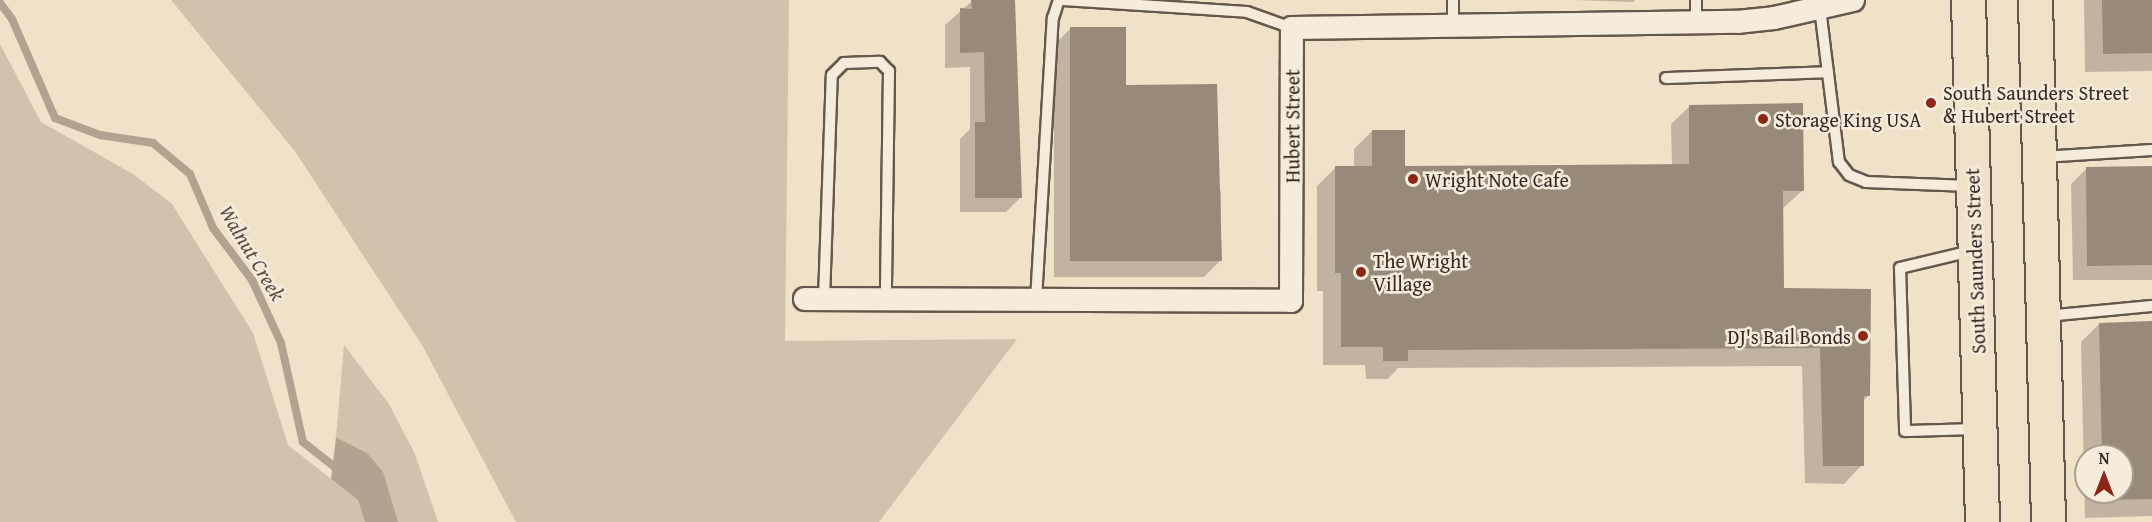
<!DOCTYPE html>
<html>
<head>
<meta charset="utf-8">
<style>
  body { margin:0 }
  #map { position:relative; width:2152px; height:522px; overflow:hidden; background:#f0e2c8; font-family:"Gentium Book Plus",serif }
  div>[style] { position:absolute }
  [style*='--x'] { left:calc(var(--x)*1px); top:calc(var(--y)*1px); width:calc(var(--w)*1px); rotate:calc(var(--a)*1deg) }
  .green>* { inset:0; background:#d0c3ac }
  .water>* { inset:0; background:#b1a390 }
  .shadow>* { inset:0; background:#0003 }
  .stream>* { height:8px; margin:-4px; padding:0 4px; transform-origin:4px; border-radius:4px; background:#b1a390 }
  .building>* { inset:0; background:#978a78 }
  .roads { filter:drop-shadow(2px 0 #64584c) drop-shadow(-2px 0 #64584c) drop-shadow(0 2px #64584c) drop-shadow(0 -2px #64584c) }
  .lane>* { height:10px; margin:-5px; padding:0 5px; transform-origin:5px; border-radius:5px; background:#f5ecdb }
  .street>* { height:22px; margin:-11px; padding:0 11px; transform-origin:11px; border-radius:11px; background:#f5ecdb }
  .primary>* { height:33px; margin:-16.5px; padding:0 16.5px; transform-origin:16.5px; border-radius:16.5px; background:#f0e2c8 }
  .dots>* { width:16px; height:16px; translate:-50% -50%; box-sizing:border-box; border:3px solid #f5ecdb; border-radius:50% }
  span { translate:-50% -50%; white-space:nowrap; text-align:center; line-height:1.15; -webkit-text-stroke:5px #f5ecdb; paint-order:stroke }
  .poi-label { font-size:20px; color:#362a22 }
  .left { translate:0 -50%; text-align:left }
  .right { translate:-100% -50%; text-align:right }
  .street-label { font-size:20px; color:#362a22 }
  .water-label { font-size:21px; color:#5b4e43; font-style:italic }
  .north { position:absolute; left:2074px; top:444px; width:60px; height:60px; box-sizing:border-box; background:#f5ecdb; border:2px solid #a99e91; border-radius:50%; rotate:0deg; font-size:16px; font-weight:700; line-height:24px; text-align:center; color:#362a22 }
  .north::after { content:''; display:block; margin:auto; width:21px; height:27px; background:#8f2418; clip-path:polygon(50% 0,100% 100%,50% 72%,0 100%) }
</style>
</head>
<body>
<div id="map">
  <div class="green">
    <i style="clip-path:polygon(171px 0,789px 0,785px 341px,1017px 339px,879px 522px,516px 522px,422px 345px,294px 150px)"></i>
    <i style="clip-path:polygon(0 44px,41px 122px,133px 174px,172px 204px,253px 333px,288px 445px,358px 500px,365px 522px,0 522px)"></i>
    <i style="clip-path:polygon(344px 345px,389px 404px,415px 454px,438px 522px,398px 522px,367px 453px,336px 437px)"></i>
  </div>
  <div class="water">
    <i style="clip-path:polygon(336px 437px,367px 453px,383px 472px,398px 522px,365px 522px,358px 500px,331px 479px)"></i>
  </div>
  <div class="shadow">
    <i style="clip-path:polygon(1575px 0,1635px 0,1633px 2px)"></i>
    <i style="clip-path:polygon(2084px 0,2152px 0,2152px 71px,2085px 72px)"></i>
    <i style="clip-path:polygon(972px 1px,1021px 197px,1006px 212px,960px 212px,960px 139px,970px 129px,970px 67px,945px 68px,945px 25px)"></i>
    <i style="clip-path:polygon(1070px 29px,1216px 191px,1221px 191px,1221px 260px,1204px 277px,1054px 277px,1054px 45px)"></i>
    <i style="clip-path:polygon(1690px 106px,1802px 191px,1782px 209px,1782px 289px,1869px 395px,1863px 401px,1862px 465px,1844px 484px,1805px 483px,1802px 366px,1398px 368px,1388px 379px,1366px 379px,1365px 365px,1323px 365px,1323px 291px,1317px 291px,1317px 186px,1335px 168px,1354px 167px,1354px 149px,1372px 131px,1403px 168px,1672px 166px,1671px 124px)"></i>
    <i style="clip-path:polygon(2152px 167px,2152px 280px,2073px 280px,2071px 184px,2086px 169px)"></i>
    <i style="clip-path:polygon(evenodd,2152px 323px,2152px 516px,2085px 518px,2081px 342px,2099px 324px,2152px 323px,2086px 456px,2122px 456px,2122px 492px,2086px 492px,2086px 456px)"></i>
  </div>
  <div class="stream">
    <i style="--x:0;--y:3;--w:20;--a:53"></i>
    <i style="--x:12;--y:19;--w:108;--a:66.5"></i>
    <i style="--x:55;--y:118;--w:48;--a:20.7"></i>
    <i style="--x:100;--y:135;--w:54;--a:8.6"></i>
    <i style="--x:153;--y:143;--w:48;--a:40"></i>
    <i style="--x:190;--y:174;--w:59;--a:66.9"></i>
    <i style="--x:213;--y:228;--w:65;--a:53.1"></i>
    <i style="--x:252;--y:280;--w:69;--a:65.3"></i>
    <i style="--x:281;--y:343;--w:101;--a:77.5"></i>
    <i style="--x:303;--y:442;--w:48;--a:38.3"></i>
  </div>
  <div class="building">
    <i style="clip-path:polygon(971px 0,1015px 0,1022px 198px,975px 198px,975px 122px,985px 122px,984px 52px,960px 53px,960px 8px,972px 9px)"></i>
    <i style="clip-path:polygon(2102px 0,2152px 0,2152px 53px,2103px 54px)"></i>
    <i style="clip-path:polygon(1070px 27px,1126px 27px,1126px 85px,1217px 84px,1222px 261px,1070px 261px)"></i>
    <i style="clip-path:polygon(1803px 103px,1804px 191px,1783px 191px,1784px 288px,1871px 289px,1870px 396px,1864px 396px,1864px 466px,1823px 466px,1820px 348px,1408px 350px,1408px 361px,1383px 361px,1383px 347px,1341px 347px,1341px 273px,1335px 273px,1335px 166px,1372px 166px,1372px 130px,1405px 130px,1405px 166px,1689px 164px,1689px 105px)"></i>
    <i style="clip-path:polygon(2152px 166px,2152px 265px,2087px 266px,2086px 167px)"></i>
    <i style="clip-path:polygon(2152px 321px,2152px 499px,2103px 500px,2102px 492px,2122px 492px,2122px 456px,2102px 456px,2099px 323px)"></i>
  </div>
  <div class="roads">
    <div class="lane">
      <i style="--x:1063;--y:0;--w:184;--a:3.7"></i>
      <i style="--x:1247;--y:12;--w:48;--a:19.6"></i>
      <i style="--x:1453;--y:0;--w:26;--a:90"></i>
      <i style="--x:1696;--y:0;--w:22;--a:90"></i>
      <i style="--x:1820;--y:8;--w:155;--a:83"></i>
      <i style="--x:1839;--y:162;--w:16;--a:52"></i>
      <i style="--x:1849;--y:175;--w:18;--a:22"></i>
      <i style="--x:1866;--y:182;--w:104;--a:2.2"></i>
      <i style="--x:1666;--y:78;--w:162;--a:-2.1"></i>
      <i style="--x:2042;--y:157;--w:110;--a:-3.6"></i>
      <i style="--x:1971;--y:251;--w:73;--a:166.5"></i>
      <i style="--x:1900;--y:268;--w:163;--a:88.2"></i>
      <i style="--x:1905;--y:431;--w:73;--a:-1.6"></i>
      <i style="--x:824;--y:299;--w:224;--a:-88"></i>
      <i style="--x:832;--y:75;--w:17;--a:-45"></i>
      <i style="--x:844;--y:63;--w:36;--a:-2"></i>
      <i style="--x:880;--y:62;--w:13;--a:45"></i>
      <i style="--x:889;--y:71;--w:229;--a:90.8"></i>
      <i style="--x:1036;--y:300;--w:283;--a:-86.6"></i>
      <i style="--x:1053;--y:18;--w:19;--a:-72"></i>
      <i style="--x:2046;--y:316;--w:106;--a:-5.4"></i>
    </div>
    <div class="street">
      <i style="--x:805;--y:299;--w:486;--a:0.2"></i>
      <i style="--x:1291;--y:301;--w:273;--a:-89.8"></i>
      <i style="--x:1292;--y:28;--w:445;--a:-0.8"></i>
      <i style="--x:1737;--y:22;--w:37;--a:-6"></i>
      <i style="--x:1774;--y:18;--w:81;--a:-12.8"></i>
    </div>
    <div class="primary">
      <i style="--x:1968;--y:0;--w:522;--a:88.46"></i>
      <i style="--x:2035;--y:0;--w:522;--a:88.57"></i>
    </div>
  </div>
  <div class="dots">
    <i style="left:1931px;top:103px;background:#8f2418"></i>
    <i style="left:1763px;top:119px;background:#8f2418"></i>
    <i style="left:1413px;top:179px;background:#8f2418"></i>
    <i style="left:1361px;top:272px;background:#8f2418"></i>
    <i style="left:1863px;top:336px;background:#8f2418"></i>
  </div>
  <div class="poi-label">
    <span class="left" style="left:1943px;top:104px">South Saunders Street<br>&amp; Hubert Street</span>
    <span class="left" style="left:1775px;top:119px">Storage King USA</span>
    <span class="left" style="left:1425px;top:179px">Wright Note Cafe</span>
    <span class="left" style="left:1373px;top:272px">The Wright<br>Village</span>
    <span class="right" style="left:1851px;top:336px">DJ's Bail Bonds</span>
  </div>
  <div class="street-label">
    <span style="left:1292px;top:126px;rotate:-90deg">Hubert Street</span>
    <span style="left:1975px;top:261px;rotate:-92deg">South Saunders Street</span>
  </div>
  <div class="water-label">
    <span style="left:252px;top:253px;rotate:59deg">Walnut Creek</span>
  </div>
  <div class="north">N</div>
</div>
</body>
</html>
